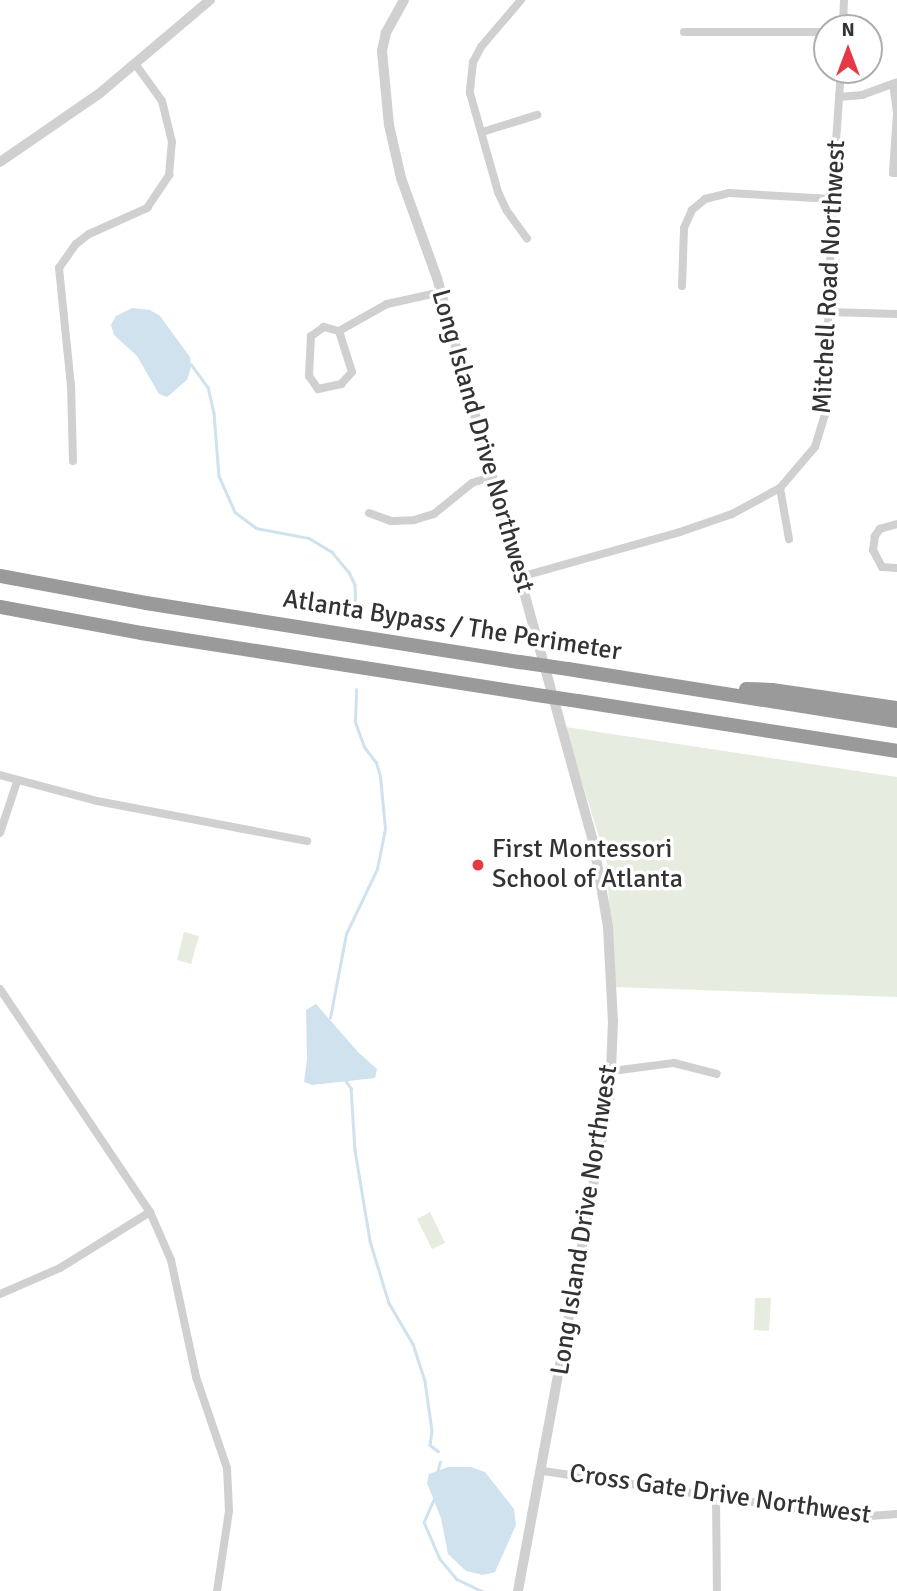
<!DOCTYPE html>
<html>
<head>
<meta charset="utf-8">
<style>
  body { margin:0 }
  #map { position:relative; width:897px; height:1591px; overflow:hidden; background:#fff; font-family:Signika,sans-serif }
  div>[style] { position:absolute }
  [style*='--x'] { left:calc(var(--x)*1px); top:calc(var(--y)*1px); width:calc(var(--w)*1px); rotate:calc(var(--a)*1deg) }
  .green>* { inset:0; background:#e6ecdf }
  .water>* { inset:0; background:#cfe2ee }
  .stream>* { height:2.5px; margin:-1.25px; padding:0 1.25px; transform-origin:1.25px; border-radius:1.25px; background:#cfe2ee }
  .minor>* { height:8px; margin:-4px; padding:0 4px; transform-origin:4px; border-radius:4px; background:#d0d0d0 }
  .tertiary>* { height:10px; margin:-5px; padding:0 5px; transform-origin:5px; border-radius:5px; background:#d0d0d0 }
  .motorway>* { height:14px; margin:-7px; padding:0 7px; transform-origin:7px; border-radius:7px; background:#9a9a9a }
  .motorway-bridge>* { height:14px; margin:-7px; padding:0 7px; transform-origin:7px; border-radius:7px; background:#9a9a9a }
  .dots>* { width:19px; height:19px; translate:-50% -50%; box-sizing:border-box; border:4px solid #fff; border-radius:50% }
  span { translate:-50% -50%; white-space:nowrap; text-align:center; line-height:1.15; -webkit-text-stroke:7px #fff; paint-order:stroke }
  .street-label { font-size:26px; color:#333 }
  .poi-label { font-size:26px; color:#333 }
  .left { translate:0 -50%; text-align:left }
  .north { position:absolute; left:813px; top:14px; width:70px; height:70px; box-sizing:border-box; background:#fff; border:2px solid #adadad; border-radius:50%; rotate:0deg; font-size:19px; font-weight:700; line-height:28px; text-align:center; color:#333 }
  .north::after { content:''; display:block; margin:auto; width:24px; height:32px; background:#e63946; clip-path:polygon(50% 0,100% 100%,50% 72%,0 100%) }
</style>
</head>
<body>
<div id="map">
  <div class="green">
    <i style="clip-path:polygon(565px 727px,897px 777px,897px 997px,613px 987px,607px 863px)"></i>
    <i style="clip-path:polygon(184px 932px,199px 936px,191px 964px,177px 960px)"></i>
    <i style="clip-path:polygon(430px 1212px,445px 1243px,432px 1249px,417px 1219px)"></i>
    <i style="clip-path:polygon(755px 1298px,771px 1298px,769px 1331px,754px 1330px)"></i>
  </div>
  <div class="water">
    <i style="clip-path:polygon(132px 308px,150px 310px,160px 316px,190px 357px,191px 367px,187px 380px,167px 397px,159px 394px,137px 356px,114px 335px,111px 325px,116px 316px)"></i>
    <i style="clip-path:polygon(316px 1004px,358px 1052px,377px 1069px,375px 1078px,312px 1085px,304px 1082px,307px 1059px,306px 1010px)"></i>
    <i style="clip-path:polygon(448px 1467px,471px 1467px,485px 1472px,514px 1509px,516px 1525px,495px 1572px,483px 1575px,466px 1571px,448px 1554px,441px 1518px,427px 1483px,429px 1474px)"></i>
  </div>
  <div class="stream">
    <i style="--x:191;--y:364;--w:29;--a:54"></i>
    <i style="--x:208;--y:387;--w:27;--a:77"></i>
    <i style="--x:214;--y:413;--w:63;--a:85.5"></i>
    <i style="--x:219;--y:476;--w:39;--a:66"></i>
    <i style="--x:235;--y:512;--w:26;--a:37"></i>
    <i style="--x:256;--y:528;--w:54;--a:10.7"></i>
    <i style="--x:309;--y:538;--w:27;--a:31"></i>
    <i style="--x:332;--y:552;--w:26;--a:50"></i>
    <i style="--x:349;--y:572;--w:14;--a:65"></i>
    <i style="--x:355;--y:585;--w:27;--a:88"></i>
    <i style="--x:330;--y:1018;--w:86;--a:-79.2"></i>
    <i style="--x:346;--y:934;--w:72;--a:-64.5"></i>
    <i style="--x:377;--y:869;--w:41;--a:-78.7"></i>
    <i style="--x:385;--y:829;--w:53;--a:-95.4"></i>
    <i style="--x:380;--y:776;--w:14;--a:-107"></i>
    <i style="--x:376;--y:763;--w:20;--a:-127"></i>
    <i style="--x:364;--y:747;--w:27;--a:-110"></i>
    <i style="--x:355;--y:722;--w:32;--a:-88"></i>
    <i style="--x:346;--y:1081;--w:9;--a:54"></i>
    <i style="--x:351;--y:1088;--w:62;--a:86.3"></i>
    <i style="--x:355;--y:1150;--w:92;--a:80.6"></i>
    <i style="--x:370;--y:1241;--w:65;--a:73"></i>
    <i style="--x:389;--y:1303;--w:48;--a:59.7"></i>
    <i style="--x:413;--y:1344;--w:39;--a:72"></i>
    <i style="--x:425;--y:1381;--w:50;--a:82"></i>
    <i style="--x:432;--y:1431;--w:14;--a:98"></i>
    <i style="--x:430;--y:1445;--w:10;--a:37"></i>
    <i style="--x:437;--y:1473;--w:11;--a:-75"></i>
    <i style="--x:434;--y:1500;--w:24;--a:114"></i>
    <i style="--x:424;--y:1522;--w:40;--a:66.6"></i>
    <i style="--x:440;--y:1559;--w:26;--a:50"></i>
    <i style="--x:457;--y:1579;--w:28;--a:26"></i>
  </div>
  <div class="minor">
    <i style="--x:521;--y:0;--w:62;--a:130.4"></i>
    <i style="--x:481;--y:47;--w:17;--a:118"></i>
    <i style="--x:473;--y:62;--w:31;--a:96"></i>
    <i style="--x:470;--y:93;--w:103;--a:74.2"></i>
    <i style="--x:498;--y:192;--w:21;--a:65"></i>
    <i style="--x:507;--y:211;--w:34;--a:54"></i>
    <i style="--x:843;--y:28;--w:28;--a:-88"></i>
    <i style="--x:684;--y:32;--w:143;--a:0"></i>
    <i style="--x:893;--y:84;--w:29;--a:82"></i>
    <i style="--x:897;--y:113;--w:60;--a:93.8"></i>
    <i style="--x:893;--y:173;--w:4;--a:0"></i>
    <i style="--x:839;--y:97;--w:23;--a:-5"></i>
    <i style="--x:862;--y:95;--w:37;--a:-20"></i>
    <i style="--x:482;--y:132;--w:58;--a:-17.2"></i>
    <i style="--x:682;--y:286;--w:58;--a:-88"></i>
    <i style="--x:684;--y:228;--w:20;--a:-66"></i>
    <i style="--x:692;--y:210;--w:17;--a:-40"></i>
    <i style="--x:705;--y:199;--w:25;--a:-14"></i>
    <i style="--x:729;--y:193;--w:103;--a:3.3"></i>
    <i style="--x:828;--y:312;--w:69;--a:1.7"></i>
    <i style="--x:339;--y:331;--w:16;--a:-165"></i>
    <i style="--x:324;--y:327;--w:16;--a:145"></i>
    <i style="--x:311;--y:336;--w:40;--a:92.9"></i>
    <i style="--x:309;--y:376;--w:16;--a:55"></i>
    <i style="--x:318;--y:389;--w:24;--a:-12"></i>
    <i style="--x:341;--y:384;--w:16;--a:-47"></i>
    <i style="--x:352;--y:372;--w:43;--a:-107.6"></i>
    <i style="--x:339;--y:331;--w:55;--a:-29.4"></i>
    <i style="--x:387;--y:304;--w:55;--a:-12.5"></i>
    <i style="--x:73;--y:461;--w:75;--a:-91.5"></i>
    <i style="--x:71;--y:386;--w:119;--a:-95.8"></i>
    <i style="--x:59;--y:268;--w:29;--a:-55"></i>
    <i style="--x:76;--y:244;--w:16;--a:-38"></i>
    <i style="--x:89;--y:234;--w:64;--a:-24.1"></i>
    <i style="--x:147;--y:208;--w:40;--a:-56"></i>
    <i style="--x:169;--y:175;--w:33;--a:-85"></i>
    <i style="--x:172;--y:142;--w:42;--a:-103.7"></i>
    <i style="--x:162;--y:101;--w:44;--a:-125.8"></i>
    <i style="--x:780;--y:488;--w:52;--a:80"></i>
    <i style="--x:369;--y:513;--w:23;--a:20"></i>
    <i style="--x:391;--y:521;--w:23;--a:-2"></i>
    <i style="--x:414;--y:520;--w:21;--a:-17"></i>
    <i style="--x:434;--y:514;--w:49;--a:-39.2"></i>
    <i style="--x:472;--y:483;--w:20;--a:-18"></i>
    <i style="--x:897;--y:524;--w:18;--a:164"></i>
    <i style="--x:880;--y:529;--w:9;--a:126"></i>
    <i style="--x:875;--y:536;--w:14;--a:98"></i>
    <i style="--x:873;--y:550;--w:19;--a:62"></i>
    <i style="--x:882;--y:567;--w:15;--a:4"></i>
    <i style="--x:520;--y:577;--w:166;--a:-15.7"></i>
    <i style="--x:680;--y:532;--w:55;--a:-19.1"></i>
    <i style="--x:732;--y:514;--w:55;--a:-28.4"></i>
    <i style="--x:780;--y:488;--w:54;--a:-49.5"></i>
    <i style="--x:815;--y:447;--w:34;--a:-73"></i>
    <i style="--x:825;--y:415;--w:216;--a:-88.1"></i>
    <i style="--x:832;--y:199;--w:129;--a:-86"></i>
    <i style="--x:0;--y:775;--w:100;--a:15"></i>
    <i style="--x:97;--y:801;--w:214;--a:10.8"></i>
    <i style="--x:0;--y:833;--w:54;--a:-71.6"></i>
    <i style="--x:0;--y:989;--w:269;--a:56.1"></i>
    <i style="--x:150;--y:1212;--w:52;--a:66.4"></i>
    <i style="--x:171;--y:1260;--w:120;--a:77.9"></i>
    <i style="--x:196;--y:1377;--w:96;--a:71.2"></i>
    <i style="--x:227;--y:1468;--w:43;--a:87.3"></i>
    <i style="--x:229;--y:1511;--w:81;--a:98.5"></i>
    <i style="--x:612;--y:1071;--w:63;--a:-7.4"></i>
    <i style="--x:674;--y:1063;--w:44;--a:14.3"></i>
    <i style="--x:0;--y:1294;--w:65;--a:-23.4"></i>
    <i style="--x:60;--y:1268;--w:106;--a:-31.9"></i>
    <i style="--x:543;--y:1471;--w:316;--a:8.4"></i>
    <i style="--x:856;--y:1517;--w:41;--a:-4.2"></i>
    <i style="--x:716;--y:1497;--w:94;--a:89.4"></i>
  </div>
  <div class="tertiary">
    <i style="--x:404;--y:0;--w:38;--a:119"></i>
    <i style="--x:386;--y:33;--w:18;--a:103"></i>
    <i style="--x:382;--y:51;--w:74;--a:84.6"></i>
    <i style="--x:389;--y:125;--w:54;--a:77.2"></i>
    <i style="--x:401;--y:178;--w:106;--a:70.2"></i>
    <i style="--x:437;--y:278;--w:588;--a:74.52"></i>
    <i style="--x:594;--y:845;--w:83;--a:80.3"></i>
    <i style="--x:608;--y:927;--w:94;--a:87"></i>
    <i style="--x:613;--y:1021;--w:74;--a:92.3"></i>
    <i style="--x:610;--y:1095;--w:504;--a:100.51"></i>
    <i style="--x:0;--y:162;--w:121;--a:-34.6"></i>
    <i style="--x:100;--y:93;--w:144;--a:-40.2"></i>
  </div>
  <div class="motorway">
    <i style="--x:0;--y:576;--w:148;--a:10.5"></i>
    <i style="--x:146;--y:603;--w:379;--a:9"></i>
    <i style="--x:0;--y:607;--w:143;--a:10.4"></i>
    <i style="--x:141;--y:633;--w:394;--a:8.9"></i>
    <i style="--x:568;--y:669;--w:333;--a:9"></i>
    <i style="--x:746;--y:689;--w:26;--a:2"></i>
    <i style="--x:772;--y:690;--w:126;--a:8.2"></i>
    <i style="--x:578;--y:701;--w:323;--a:8.9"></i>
  </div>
  <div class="motorway-bridge">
    <i style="--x:520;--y:662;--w:49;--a:8.3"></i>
    <i style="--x:530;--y:694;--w:49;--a:8.3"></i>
  </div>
  <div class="dots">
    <i style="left:478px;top:865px;background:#e63946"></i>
  </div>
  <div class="street-label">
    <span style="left:830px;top:277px;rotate:-87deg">Mitchell Road Northwest</span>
    <span style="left:482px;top:441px;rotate:74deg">Long Island Drive Northwest</span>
    <span style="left:452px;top:626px;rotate:9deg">Atlanta Bypass / The Perimeter</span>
    <span style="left:585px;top:1220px;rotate:-81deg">Long Island Drive Northwest</span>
    <span style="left:720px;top:1495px;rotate:8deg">Cross Gate Drive Northwest</span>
  </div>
  <div class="poi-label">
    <span class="left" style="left:492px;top:865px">First Montessori<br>School of Atlanta</span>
  </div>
  <div class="north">N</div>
</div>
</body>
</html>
